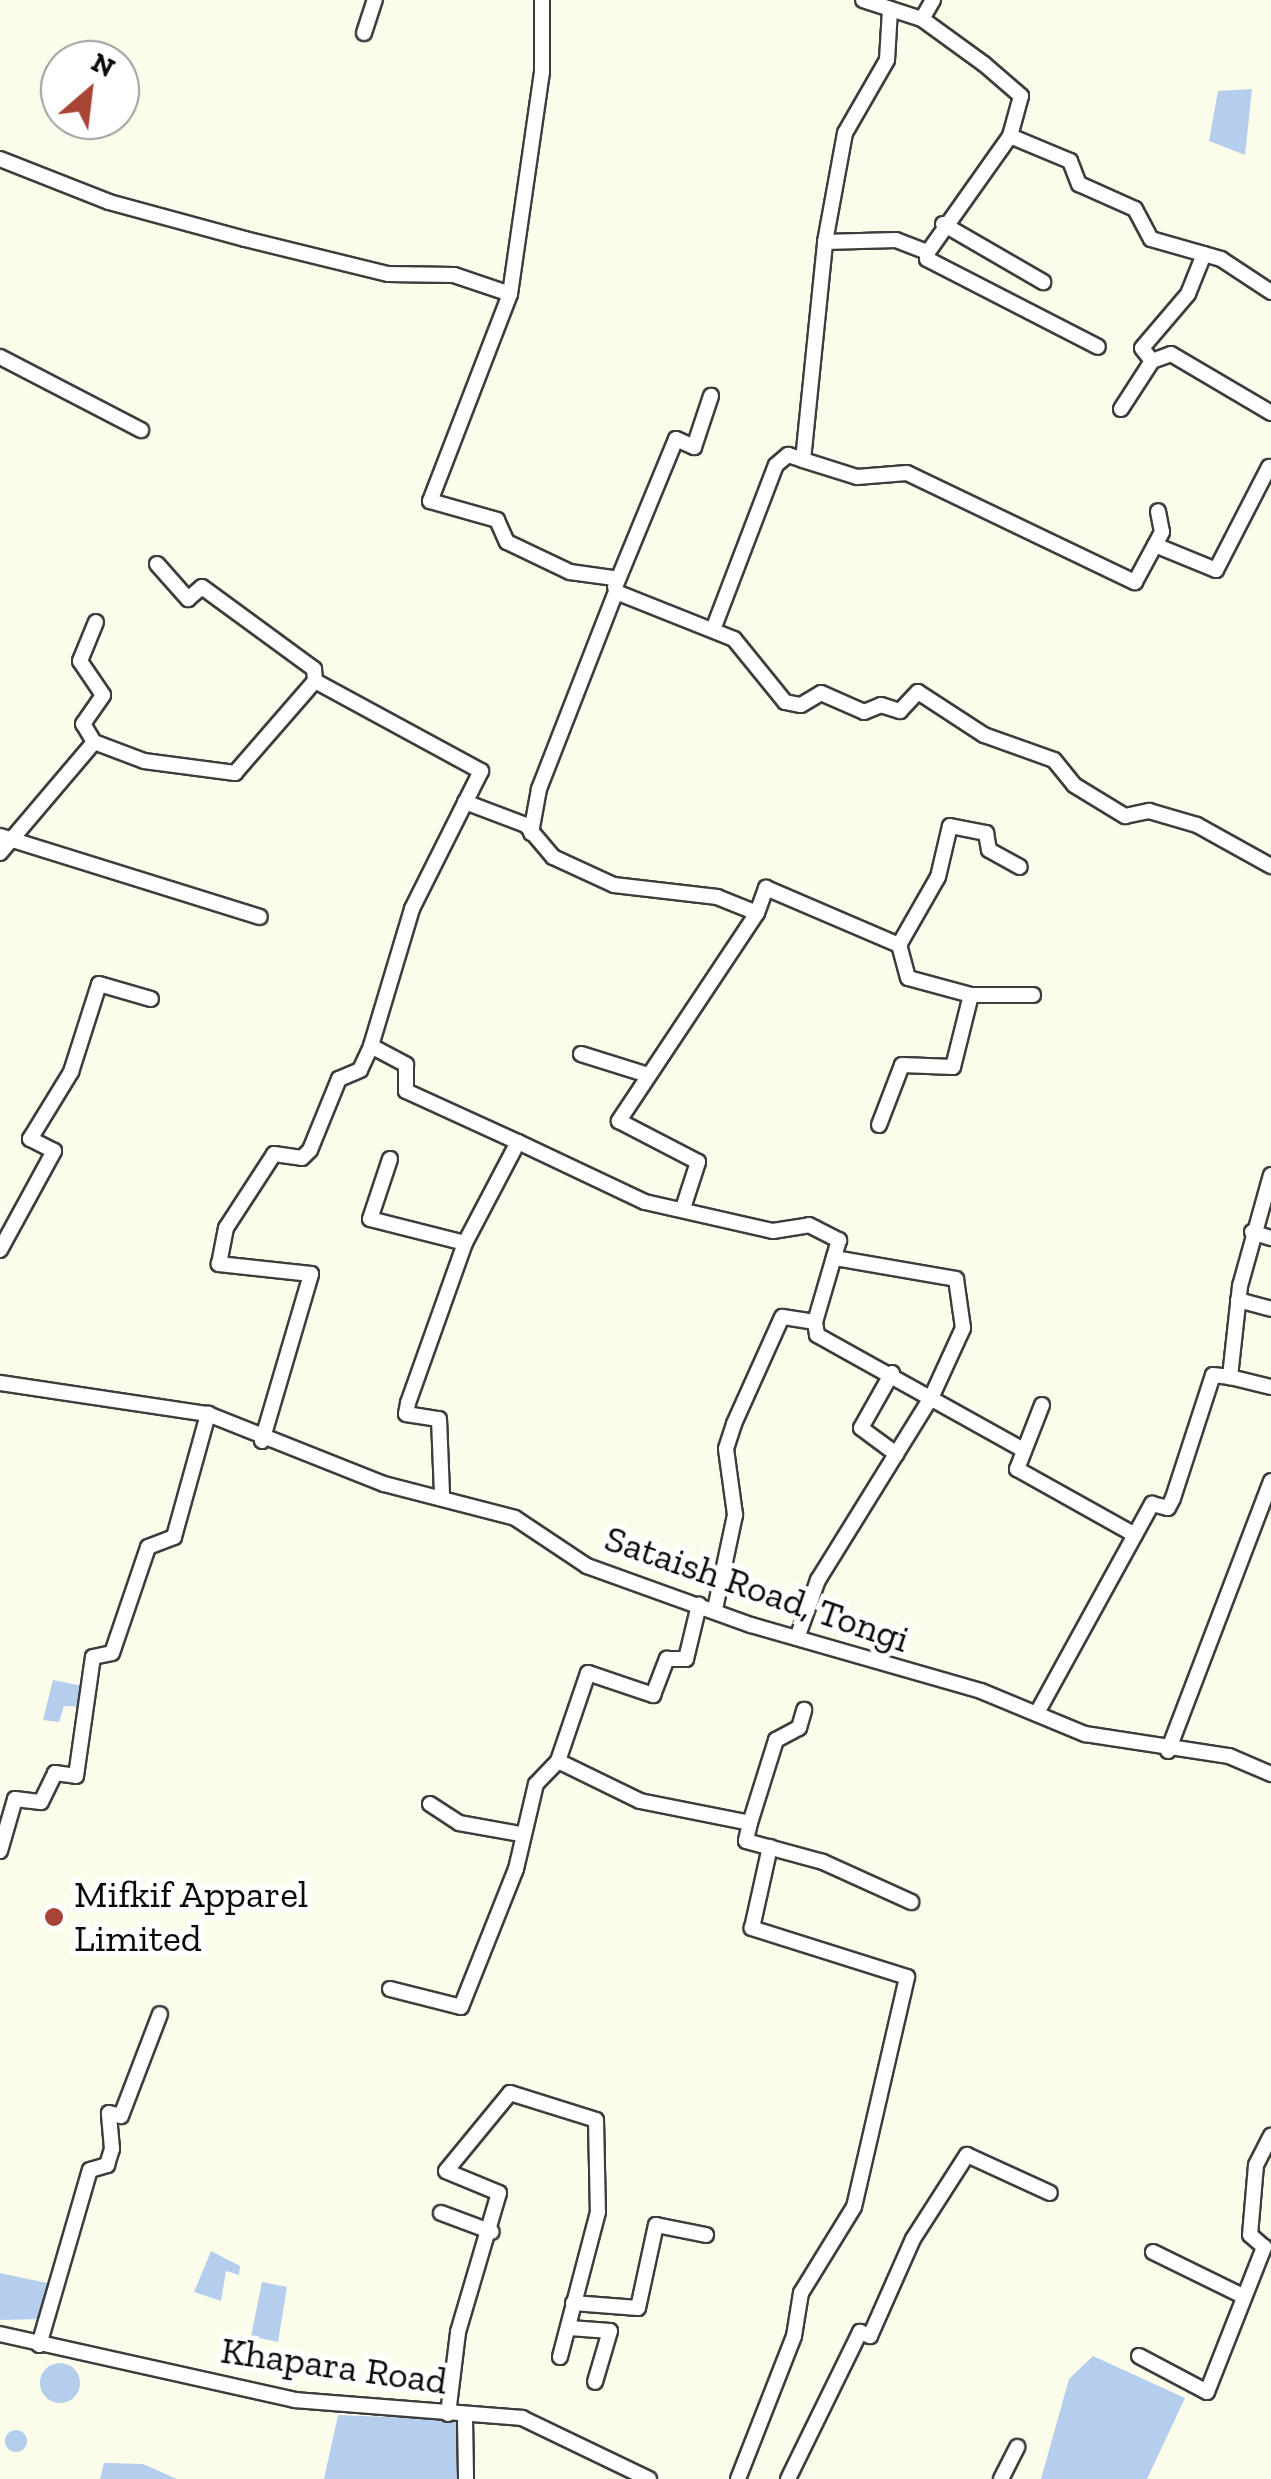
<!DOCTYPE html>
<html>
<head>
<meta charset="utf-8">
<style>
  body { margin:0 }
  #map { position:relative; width:1271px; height:2479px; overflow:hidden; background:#fcfcea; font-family:"Zilla Slab",serif }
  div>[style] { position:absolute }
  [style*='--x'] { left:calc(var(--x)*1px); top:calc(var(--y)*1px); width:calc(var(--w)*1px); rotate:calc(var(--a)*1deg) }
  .water>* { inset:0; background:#b5ceed }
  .round { border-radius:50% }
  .roads { filter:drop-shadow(2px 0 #3d3d3d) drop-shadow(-2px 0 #3d3d3d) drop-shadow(0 2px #3d3d3d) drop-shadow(0 -2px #3d3d3d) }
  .minor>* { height:14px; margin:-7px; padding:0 7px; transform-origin:7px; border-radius:7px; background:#fff }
  .dots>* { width:28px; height:28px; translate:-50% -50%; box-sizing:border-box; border:5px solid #fff; border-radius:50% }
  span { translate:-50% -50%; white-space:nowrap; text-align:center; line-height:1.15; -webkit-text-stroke:10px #fff; paint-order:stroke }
  .street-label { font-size:38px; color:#0a0a0a }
  .poi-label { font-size:38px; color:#0a0a0a }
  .left { translate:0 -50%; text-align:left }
  .north { position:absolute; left:40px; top:40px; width:100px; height:100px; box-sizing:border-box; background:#fff; border:2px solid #9d9d9d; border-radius:50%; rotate:28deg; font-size:28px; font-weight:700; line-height:40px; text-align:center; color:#0a0a0a }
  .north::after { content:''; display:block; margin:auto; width:35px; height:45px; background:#a74435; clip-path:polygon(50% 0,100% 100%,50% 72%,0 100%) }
</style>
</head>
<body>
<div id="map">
  <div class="water">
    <i style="clip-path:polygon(1252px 89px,1245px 155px,1209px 141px,1218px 91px)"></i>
    <i style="clip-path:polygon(53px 1680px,83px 1686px,82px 1707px,64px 1706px,59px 1722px,43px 1720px)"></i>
    <i style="clip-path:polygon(211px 2251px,240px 2266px,239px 2275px,226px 2271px,221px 2301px,194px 2292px)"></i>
    <i style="clip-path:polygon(0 2273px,52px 2284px,42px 2319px,0 2320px)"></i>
    <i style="clip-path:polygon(262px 2282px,287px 2287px,278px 2342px,251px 2336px)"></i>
    <i style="clip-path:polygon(1093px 2356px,1185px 2398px,1147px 2479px,1041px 2479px,1069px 2379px)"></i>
    <i class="round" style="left:40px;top:2363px;width:40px;height:40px"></i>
    <i style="clip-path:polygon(338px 2415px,459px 2420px,462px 2479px,324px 2479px)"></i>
    <i class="round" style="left:5px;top:2430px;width:22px;height:22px"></i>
    <i style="clip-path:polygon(104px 2463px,143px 2464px,177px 2479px,100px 2479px)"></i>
  </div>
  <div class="roads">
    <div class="minor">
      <i style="--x:863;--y:0;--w:62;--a:17.9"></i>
      <i style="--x:922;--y:19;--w:77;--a:36"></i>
      <i style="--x:984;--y:64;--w:49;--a:40.9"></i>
      <i style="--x:1021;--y:96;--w:41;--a:105.4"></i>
      <i style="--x:1010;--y:136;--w:65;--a:22.6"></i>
      <i style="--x:1070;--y:161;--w:25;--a:69"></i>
      <i style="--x:1079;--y:184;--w:61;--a:24.1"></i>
      <i style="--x:1135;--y:209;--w:34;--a:62"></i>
      <i style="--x:1151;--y:239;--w:73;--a:15.9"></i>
      <i style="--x:1221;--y:259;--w:60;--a:33.4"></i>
      <i style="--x:922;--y:19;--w:22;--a:-60"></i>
      <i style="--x:364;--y:33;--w:35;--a:-72"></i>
      <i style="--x:0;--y:159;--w:117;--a:21.5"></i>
      <i style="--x:109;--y:202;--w:141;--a:15.2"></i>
      <i style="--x:245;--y:239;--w:147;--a:13.8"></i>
      <i style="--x:388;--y:274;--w:66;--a:0.9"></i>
      <i style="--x:454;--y:275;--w:59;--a:18.7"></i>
      <i style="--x:510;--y:294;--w:224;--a:-81.8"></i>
      <i style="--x:542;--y:72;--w:72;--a:-90"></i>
      <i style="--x:943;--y:224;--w:116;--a:30.1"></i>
      <i style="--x:825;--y:242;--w:111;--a:-79.6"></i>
      <i style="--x:845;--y:133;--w:84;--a:-60.1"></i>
      <i style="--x:887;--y:60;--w:51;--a:-86.6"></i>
      <i style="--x:928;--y:252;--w:7;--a:98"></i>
      <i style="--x:927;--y:259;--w:192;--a:27.2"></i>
      <i style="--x:510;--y:294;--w:222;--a:111.1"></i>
      <i style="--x:430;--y:501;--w:70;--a:15.8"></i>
      <i style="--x:497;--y:520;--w:24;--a:66"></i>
      <i style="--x:507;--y:542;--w:70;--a:25.5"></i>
      <i style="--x:570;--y:572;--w:43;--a:7.9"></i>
      <i style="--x:0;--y:357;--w:159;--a:27.4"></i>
      <i style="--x:1152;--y:361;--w:20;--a:-20"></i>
      <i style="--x:1171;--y:354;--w:116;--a:30.5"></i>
      <i style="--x:1121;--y:409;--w:57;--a:-57.1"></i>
      <i style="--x:1152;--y:361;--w:16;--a:-128"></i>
      <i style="--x:1142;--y:348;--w:71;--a:-49.6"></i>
      <i style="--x:1188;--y:294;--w:43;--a:-68.2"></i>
      <i style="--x:803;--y:460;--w:57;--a:17.5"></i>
      <i style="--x:857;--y:477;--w:50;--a:-4.6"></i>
      <i style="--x:907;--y:473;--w:253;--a:25.6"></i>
      <i style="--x:1135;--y:582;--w:57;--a:-61.6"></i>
      <i style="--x:1162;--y:532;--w:21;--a:-101"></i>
      <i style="--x:1155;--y:545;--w:66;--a:22.3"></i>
      <i style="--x:1216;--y:570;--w:116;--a:-62.8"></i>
      <i style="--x:157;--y:564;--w:47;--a:48.5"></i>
      <i style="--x:188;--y:599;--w:18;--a:-41"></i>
      <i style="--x:202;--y:587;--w:139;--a:36.2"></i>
      <i style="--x:314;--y:669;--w:12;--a:85"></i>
      <i style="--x:315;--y:681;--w:189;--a:28.5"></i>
      <i style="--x:481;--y:771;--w:154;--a:116.6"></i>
      <i style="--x:412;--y:909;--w:143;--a:106.7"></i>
      <i style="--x:371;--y:1046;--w:40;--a:28"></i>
      <i style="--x:406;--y:1065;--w:26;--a:90"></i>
      <i style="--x:406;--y:1091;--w:123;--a:24.5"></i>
      <i style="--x:518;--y:1142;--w:114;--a:117.7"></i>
      <i style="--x:465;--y:1243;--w:170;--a:109.6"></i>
      <i style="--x:408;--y:1403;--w:11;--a:100"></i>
      <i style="--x:406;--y:1414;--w:33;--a:9"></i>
      <i style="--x:439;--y:1419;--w:74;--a:87.7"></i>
      <i style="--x:615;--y:587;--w:160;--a:-67.6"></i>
      <i style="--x:676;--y:439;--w:20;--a:24"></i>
      <i style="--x:694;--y:447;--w:54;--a:-71.6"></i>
      <i style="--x:714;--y:627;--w:173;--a:-69.1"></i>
      <i style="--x:776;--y:465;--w:16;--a:-40"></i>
      <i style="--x:788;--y:455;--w:16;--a:18"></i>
      <i style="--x:803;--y:460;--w:219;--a:-84.2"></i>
      <i style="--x:825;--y:242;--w:71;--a:-1.6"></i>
      <i style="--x:896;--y:240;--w:34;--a:21"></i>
      <i style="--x:928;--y:252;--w:142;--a:-54.7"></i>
      <i style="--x:94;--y:742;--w:53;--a:20.8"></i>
      <i style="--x:144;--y:761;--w:92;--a:7.5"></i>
      <i style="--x:235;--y:773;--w:122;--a:-49"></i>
      <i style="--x:465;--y:802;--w:65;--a:20.7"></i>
      <i style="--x:526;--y:825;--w:42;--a:49.8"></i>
      <i style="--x:553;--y:857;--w:67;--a:24.7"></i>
      <i style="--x:614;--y:885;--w:104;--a:6.6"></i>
      <i style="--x:717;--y:897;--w:43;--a:21.8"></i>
      <i style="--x:757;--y:913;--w:250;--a:123.6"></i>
      <i style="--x:619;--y:1121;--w:89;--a:27.4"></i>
      <i style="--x:698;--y:1162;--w:45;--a:108"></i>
      <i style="--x:531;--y:833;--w:45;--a:-79.7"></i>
      <i style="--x:539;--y:789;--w:212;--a:-68.7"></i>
      <i style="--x:616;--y:592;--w:127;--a:21.7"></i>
      <i style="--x:734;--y:639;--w:81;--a:51"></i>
      <i style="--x:785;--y:702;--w:16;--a:11"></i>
      <i style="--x:801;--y:705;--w:23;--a:-31"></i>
      <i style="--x:821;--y:693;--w:47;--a:23.8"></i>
      <i style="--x:864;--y:712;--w:18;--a:-22"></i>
      <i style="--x:881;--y:705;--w:20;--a:18"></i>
      <i style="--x:900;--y:711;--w:26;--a:-47"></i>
      <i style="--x:918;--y:692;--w:79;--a:33.1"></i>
      <i style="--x:984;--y:735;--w:74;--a:19.7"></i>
      <i style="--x:1054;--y:760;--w:32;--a:51"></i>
      <i style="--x:1074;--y:785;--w:60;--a:31.3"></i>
      <i style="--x:1125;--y:816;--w:25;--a:-12"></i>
      <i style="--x:1149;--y:811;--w:50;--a:16.3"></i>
      <i style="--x:1197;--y:825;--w:85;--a:29"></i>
      <i style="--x:0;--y:836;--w:272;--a:17.3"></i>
      <i style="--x:0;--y:853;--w:145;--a:-49.7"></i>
      <i style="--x:94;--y:742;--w:21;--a:-121"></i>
      <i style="--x:83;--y:724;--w:35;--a:-55"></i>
      <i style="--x:103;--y:695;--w:41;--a:-124.1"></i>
      <i style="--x:80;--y:661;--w:42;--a:-67.7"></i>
      <i style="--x:757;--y:913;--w:27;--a:-70"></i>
      <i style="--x:766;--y:888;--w:145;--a:23.2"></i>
      <i style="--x:899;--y:945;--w:78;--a:-60.2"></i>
      <i style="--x:938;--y:877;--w:52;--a:-76.8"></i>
      <i style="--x:950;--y:826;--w:37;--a:11"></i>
      <i style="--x:986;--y:833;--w:17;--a:80"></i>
      <i style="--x:989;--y:850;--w:35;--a:29"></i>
      <i style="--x:971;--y:995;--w:62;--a:0"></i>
      <i style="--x:581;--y:1054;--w:67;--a:17.4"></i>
      <i style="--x:879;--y:1125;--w:64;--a:-69"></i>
      <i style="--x:902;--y:1065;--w:51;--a:2.2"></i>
      <i style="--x:953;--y:1067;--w:74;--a:-76"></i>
      <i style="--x:971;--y:995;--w:65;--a:-164.9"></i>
      <i style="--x:908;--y:978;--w:34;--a:-105"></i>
      <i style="--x:518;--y:1142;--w:140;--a:25.3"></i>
      <i style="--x:645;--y:1202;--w:131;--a:12.8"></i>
      <i style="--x:773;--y:1231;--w:36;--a:-9"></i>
      <i style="--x:809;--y:1225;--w:34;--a:27"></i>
      <i style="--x:839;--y:1240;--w:85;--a:106.3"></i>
      <i style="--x:815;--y:1322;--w:33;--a:-171"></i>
      <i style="--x:782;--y:1317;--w:117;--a:114.2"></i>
      <i style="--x:734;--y:1424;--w:26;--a:108"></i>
      <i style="--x:726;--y:1449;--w:67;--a:82.2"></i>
      <i style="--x:735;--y:1515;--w:96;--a:102"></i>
      <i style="--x:390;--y:1159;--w:63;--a:108.4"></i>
      <i style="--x:370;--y:1219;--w:98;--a:14.2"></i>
      <i style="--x:1271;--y:1175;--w:115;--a:105.6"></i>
      <i style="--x:1240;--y:1286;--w:92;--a:96.3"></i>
      <i style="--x:1230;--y:1377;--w:42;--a:13.7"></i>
      <i style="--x:1252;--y:1232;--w:20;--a:18"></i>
      <i style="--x:0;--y:1250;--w:113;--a:-61.4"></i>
      <i style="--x:54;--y:1151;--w:27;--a:-153"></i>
      <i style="--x:30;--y:1139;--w:79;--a:-58.5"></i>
      <i style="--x:71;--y:1072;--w:92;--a:-72.3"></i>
      <i style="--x:99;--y:984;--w:54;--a:16.1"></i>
      <i style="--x:1238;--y:1300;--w:34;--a:15"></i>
      <i style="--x:815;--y:1322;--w:13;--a:81"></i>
      <i style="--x:817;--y:1335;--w:237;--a:29.1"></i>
      <i style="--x:892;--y:1373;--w:63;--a:119.4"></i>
      <i style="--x:861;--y:1428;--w:44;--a:36.6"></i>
      <i style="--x:0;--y:1383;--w:210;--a:8.5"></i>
      <i style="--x:208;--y:1414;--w:189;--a:21.7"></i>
      <i style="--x:384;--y:1484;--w:135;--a:14.5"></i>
      <i style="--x:515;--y:1518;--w:87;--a:33.7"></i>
      <i style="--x:587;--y:1566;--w:174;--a:19.8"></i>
      <i style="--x:751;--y:1625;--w:239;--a:16"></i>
      <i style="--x:981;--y:1691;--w:113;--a:22.5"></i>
      <i style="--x:1085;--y:1734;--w:146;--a:8.7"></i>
      <i style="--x:1229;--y:1756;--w:46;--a:23.2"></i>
      <i style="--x:1042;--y:1405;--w:69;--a:111.3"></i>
      <i style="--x:1017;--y:1469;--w:135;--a:29.2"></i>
      <i style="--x:262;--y:1441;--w:174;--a:-73.6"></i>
      <i style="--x:311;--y:1274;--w:93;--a:-173.8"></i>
      <i style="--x:219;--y:1264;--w:37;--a:-79"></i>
      <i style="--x:226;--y:1228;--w:88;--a:-57"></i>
      <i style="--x:274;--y:1154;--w:28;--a:8"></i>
      <i style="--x:302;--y:1158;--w:11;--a:-45"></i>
      <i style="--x:310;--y:1150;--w:77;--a:-67.8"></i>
      <i style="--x:339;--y:1079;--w:23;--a:-23"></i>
      <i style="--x:360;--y:1070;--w:26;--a:-65"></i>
      <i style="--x:797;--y:1638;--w:62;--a:-70.1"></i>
      <i style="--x:818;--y:1580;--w:214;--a:-58.2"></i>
      <i style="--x:931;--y:1398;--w:77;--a:-65.4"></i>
      <i style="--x:963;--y:1328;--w:49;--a:-98.1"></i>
      <i style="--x:956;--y:1279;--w:124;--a:-170.2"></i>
      <i style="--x:1037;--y:1713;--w:239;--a:-61.2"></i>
      <i style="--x:1152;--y:1504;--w:16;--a:14"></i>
      <i style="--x:1168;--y:1508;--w:11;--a:-63"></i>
      <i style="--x:1173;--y:1498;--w:129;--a:-72"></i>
      <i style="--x:1213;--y:1375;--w:17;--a:7"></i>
      <i style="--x:1168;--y:1751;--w:289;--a:-69.1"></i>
      <i style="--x:558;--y:1761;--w:91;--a:26"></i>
      <i style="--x:640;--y:1801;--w:112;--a:11.3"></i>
      <i style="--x:750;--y:1823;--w:18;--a:103"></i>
      <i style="--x:746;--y:1841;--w:80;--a:15.3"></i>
      <i style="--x:823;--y:1862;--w:97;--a:24.4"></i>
      <i style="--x:430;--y:1804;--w:35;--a:33"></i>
      <i style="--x:459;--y:1823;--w:63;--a:10.1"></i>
      <i style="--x:750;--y:1823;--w:87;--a:-72.6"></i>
      <i style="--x:776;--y:1740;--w:26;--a:-28"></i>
      <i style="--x:799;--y:1728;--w:19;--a:-74"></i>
      <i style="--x:0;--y:1851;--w:54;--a:-73.9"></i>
      <i style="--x:15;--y:1799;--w:26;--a:7"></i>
      <i style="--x:41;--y:1802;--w:32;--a:-64"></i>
      <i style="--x:55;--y:1773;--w:21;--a:8"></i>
      <i style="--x:76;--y:1776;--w:120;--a:-81.9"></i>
      <i style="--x:93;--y:1657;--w:19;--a:-12"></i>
      <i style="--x:112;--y:1653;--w:112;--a:-71.2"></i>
      <i style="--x:148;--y:1547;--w:28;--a:-21"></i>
      <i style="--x:174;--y:1537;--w:128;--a:-74.5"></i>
      <i style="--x:390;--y:1989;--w:73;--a:14.2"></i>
      <i style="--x:461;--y:2007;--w:149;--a:-68.3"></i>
      <i style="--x:516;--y:1869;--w:87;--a:-76.8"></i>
      <i style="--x:536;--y:1784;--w:32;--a:-46"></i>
      <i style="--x:558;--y:1761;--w:93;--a:-71.2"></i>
      <i style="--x:588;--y:1673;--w:69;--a:18.7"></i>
      <i style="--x:653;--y:1695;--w:39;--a:-69"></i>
      <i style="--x:667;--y:1659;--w:19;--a:0"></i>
      <i style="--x:686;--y:1659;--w:56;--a:-76.5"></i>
      <i style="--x:441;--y:2213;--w:54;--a:20.4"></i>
      <i style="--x:1153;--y:2252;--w:100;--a:26.1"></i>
      <i style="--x:573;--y:2303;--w:65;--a:4.4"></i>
      <i style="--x:638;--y:2308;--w:85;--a:-77.8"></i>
      <i style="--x:656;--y:2225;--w:51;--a:11.3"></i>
      <i style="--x:570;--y:2328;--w:40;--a:4.3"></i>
      <i style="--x:610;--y:2331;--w:53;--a:106.4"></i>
      <i style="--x:0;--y:2334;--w:302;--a:12.6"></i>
      <i style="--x:295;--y:2400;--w:228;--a:4.5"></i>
      <i style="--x:522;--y:2418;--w:141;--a:25.7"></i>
      <i style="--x:39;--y:2345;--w:182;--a:-73.8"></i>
      <i style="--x:90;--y:2170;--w:18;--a:-16"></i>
      <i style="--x:107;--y:2165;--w:17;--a:-73"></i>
      <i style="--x:112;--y:2149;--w:36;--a:-95"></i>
      <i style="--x:109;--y:2113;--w:12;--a:14"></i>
      <i style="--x:121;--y:2116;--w:109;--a:-69.1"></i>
      <i style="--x:1139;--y:2356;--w:77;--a:27.9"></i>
      <i style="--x:1207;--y:2392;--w:156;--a:-68.5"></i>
      <i style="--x:1264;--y:2247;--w:18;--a:-139"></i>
      <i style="--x:1250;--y:2235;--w:70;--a:-85.1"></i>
      <i style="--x:1256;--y:2165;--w:33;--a:-63"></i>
      <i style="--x:448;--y:2414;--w:83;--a:-83"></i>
      <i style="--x:458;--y:2332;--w:145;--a:-73.6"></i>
      <i style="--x:499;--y:2193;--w:57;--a:-157.5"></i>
      <i style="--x:446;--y:2171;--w:101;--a:-50.6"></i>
      <i style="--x:510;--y:2093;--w:90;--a:17.4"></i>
      <i style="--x:596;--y:2120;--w:92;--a:88.8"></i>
      <i style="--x:598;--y:2212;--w:150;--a:104.7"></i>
      <i style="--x:465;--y:2419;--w:60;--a:89"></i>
      <i style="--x:738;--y:2479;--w:154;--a:-68.6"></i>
      <i style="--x:794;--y:2336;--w:44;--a:-80.8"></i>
      <i style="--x:801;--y:2293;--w:101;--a:-58.4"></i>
      <i style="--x:854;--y:2207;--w:236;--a:-77"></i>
      <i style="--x:907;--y:1977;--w:163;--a:-162.5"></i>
      <i style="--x:752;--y:1928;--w:83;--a:-77.5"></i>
      <i style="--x:788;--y:2479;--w:164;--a:-63.9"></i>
      <i style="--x:860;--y:2332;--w:11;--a:22"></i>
      <i style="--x:870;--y:2336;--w:106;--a:-66.1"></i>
      <i style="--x:913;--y:2239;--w:100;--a:-57.3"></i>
      <i style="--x:967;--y:2155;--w:91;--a:24.6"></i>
      <i style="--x:1001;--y:2479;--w:36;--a:-63"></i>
    </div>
  </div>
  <div class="dots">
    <i style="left:54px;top:1917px;background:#a74435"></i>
  </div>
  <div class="street-label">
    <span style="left:757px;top:1589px;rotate:19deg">Sataish Road, Tongi</span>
    <span style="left:334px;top:2366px;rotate:8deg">Khapara Road</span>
  </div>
  <div class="poi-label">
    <span class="left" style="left:74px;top:1917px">Mifkif Apparel<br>Limited</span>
  </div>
  <div class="north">N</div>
</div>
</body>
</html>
